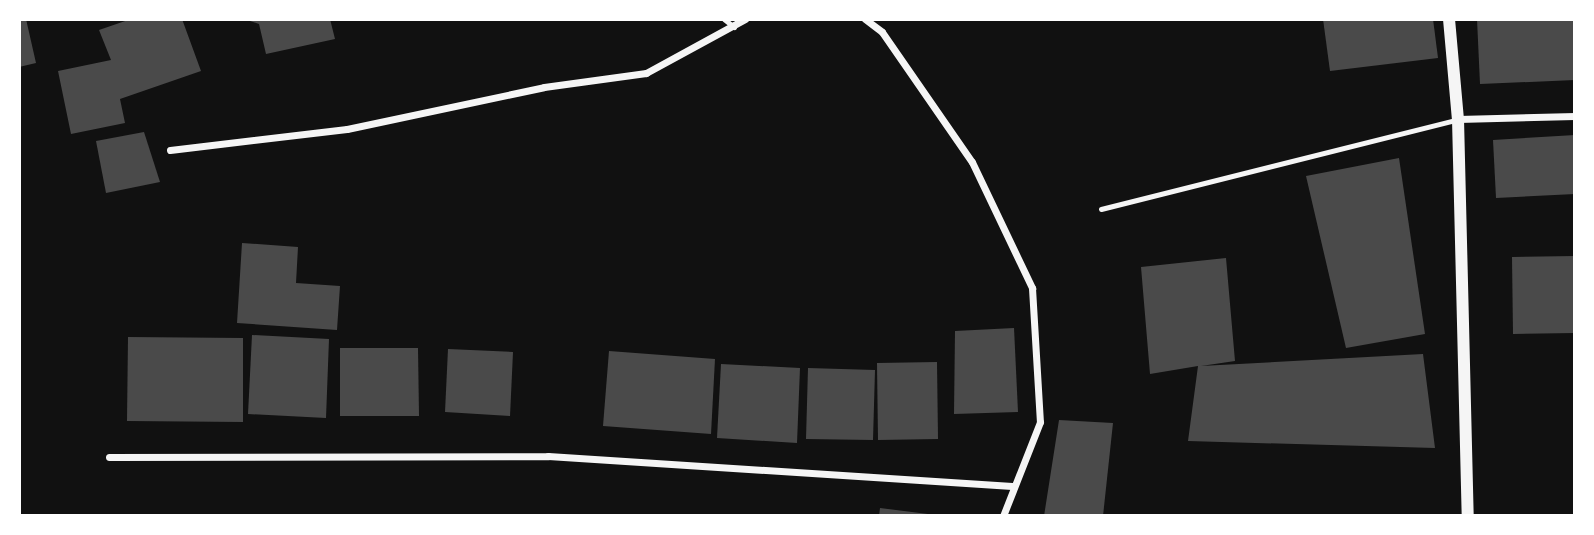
<!DOCTYPE html>
<html>
<head>
<meta charset="utf-8">
<style>
  body { margin:0 }
  #map { position:relative; width:1594px; height:535px; overflow:hidden; background:#111; font-family:Karla,sans-serif }
  div>[style] { position:absolute }
  [style*='--x'] { left:calc(var(--x)*1px); top:calc(var(--y)*1px); width:calc(var(--w)*1px); rotate:calc(var(--a)*1deg) }
  .building>* { inset:0; background:#4a4a4a }
  .service>* { height:5px; margin:-2.5px; padding:0 2.5px; transform-origin:2.5px; border-radius:2.5px; background:#f5f5f5 }
  .minor>* { height:7px; margin:-3.5px; padding:0 3.5px; transform-origin:3.5px; border-radius:3.5px; background:#f5f5f5 }
  .tertiary>* { height:12px; margin:-6px; padding:0 6px; transform-origin:6px; border-radius:6px; background:#f5f5f5 }
  span { translate:-50% -50%; white-space:nowrap; text-align:center; line-height:1.15; -webkit-text-stroke:5px #fff; paint-order:stroke }
  .frame { position:absolute; inset:0; border:21px solid #fff; pointer-events:none }
</style>
</head>
<body>
<div id="map">
  <div class="building">
    <i style="clip-path:polygon(19px 19px,26px 19px,36px 63px,19px 67px)"></i>
    <i style="clip-path:polygon(131px 19px,182px 19px,201px 71px,120px 99px,125px 123px,71px 134px,58px 71px,111px 60px,99px 30px)"></i>
    <i style="clip-path:polygon(244px 19px,330px 19px,335px 39px,266px 54px,259px 24px)"></i>
    <i style="clip-path:polygon(1323px 19px,1433px 19px,1438px 58px,1330px 71px)"></i>
    <i style="clip-path:polygon(1477px 19px,1575px 19px,1575px 80px,1480px 84px)"></i>
    <i style="clip-path:polygon(144px 132px,160px 182px,106px 193px,96px 141px)"></i>
    <i style="clip-path:polygon(1575px 135px,1575px 194px,1496px 198px,1493px 140px)"></i>
    <i style="clip-path:polygon(1399px 158px,1425px 334px,1346px 348px,1306px 176px)"></i>
    <i style="clip-path:polygon(242px 243px,298px 247px,296px 283px,340px 286px,337px 330px,237px 323px)"></i>
    <i style="clip-path:polygon(1575px 256px,1575px 333px,1513px 334px,1512px 257px)"></i>
    <i style="clip-path:polygon(1226px 258px,1235px 361px,1201px 366px,1423px 354px,1435px 448px,1188px 441px,1198px 366px,1150px 374px,1141px 267px)"></i>
    <i style="clip-path:polygon(1014px 328px,1018px 412px,954px 414px,955px 331px)"></i>
    <i style="clip-path:polygon(252px 335px,329px 339px,326px 418px,248px 414px)"></i>
    <i style="clip-path:polygon(128px 337px,243px 338px,243px 422px,127px 421px)"></i>
    <i style="clip-path:polygon(340px 348px,418px 348px,419px 416px,340px 416px)"></i>
    <i style="clip-path:polygon(448px 349px,513px 352px,510px 416px,445px 412px)"></i>
    <i style="clip-path:polygon(609px 351px,715px 359px,711px 434px,603px 426px)"></i>
    <i style="clip-path:polygon(937px 362px,938px 439px,878px 440px,877px 363px)"></i>
    <i style="clip-path:polygon(721px 364px,800px 368px,797px 443px,717px 438px)"></i>
    <i style="clip-path:polygon(808px 368px,875px 370px,873px 440px,806px 439px)"></i>
    <i style="clip-path:polygon(1059px 420px,1113px 423px,1103px 516px,1044px 516px)"></i>
    <i style="clip-path:polygon(880px 508px,928px 514px,928px 516px,879px 516px)"></i>
  </div>
  <div class="service">
    <i style="--x:724;--y:19;--w:13;--a:39"></i>
    <i style="--x:1101;--y:209;--w:368;--a:-14.1"></i>
  </div>
  <div class="minor">
    <i style="--x:865;--y:19;--w:21;--a:37"></i>
    <i style="--x:882;--y:32;--w:158;--a:55.3"></i>
    <i style="--x:972;--y:162;--w:140;--a:64.5"></i>
    <i style="--x:1032;--y:288;--w:134;--a:86.6"></i>
    <i style="--x:1040;--y:422;--w:101;--a:111.5"></i>
    <i style="--x:1458;--y:119;--w:117;--a:-1.5"></i>
    <i style="--x:170;--y:150;--w:178;--a:-6.8"></i>
    <i style="--x:347;--y:129;--w:201;--a:-12"></i>
    <i style="--x:544;--y:87;--w:103;--a:-7.8"></i>
    <i style="--x:646;--y:73;--w:113;--a:-28.6"></i>
    <i style="--x:109;--y:457;--w:439;--a:-0.1"></i>
    <i style="--x:548;--y:456;--w:465;--a:3.7"></i>
  </div>
  <div class="tertiary">
    <i style="--x:1449;--y:19;--w:100;--a:84.9"></i>
    <i style="--x:1458;--y:119;--w:397;--a:88.6"></i>
  </div>
  <div class="frame"></div>
</div>
</body>
</html>
